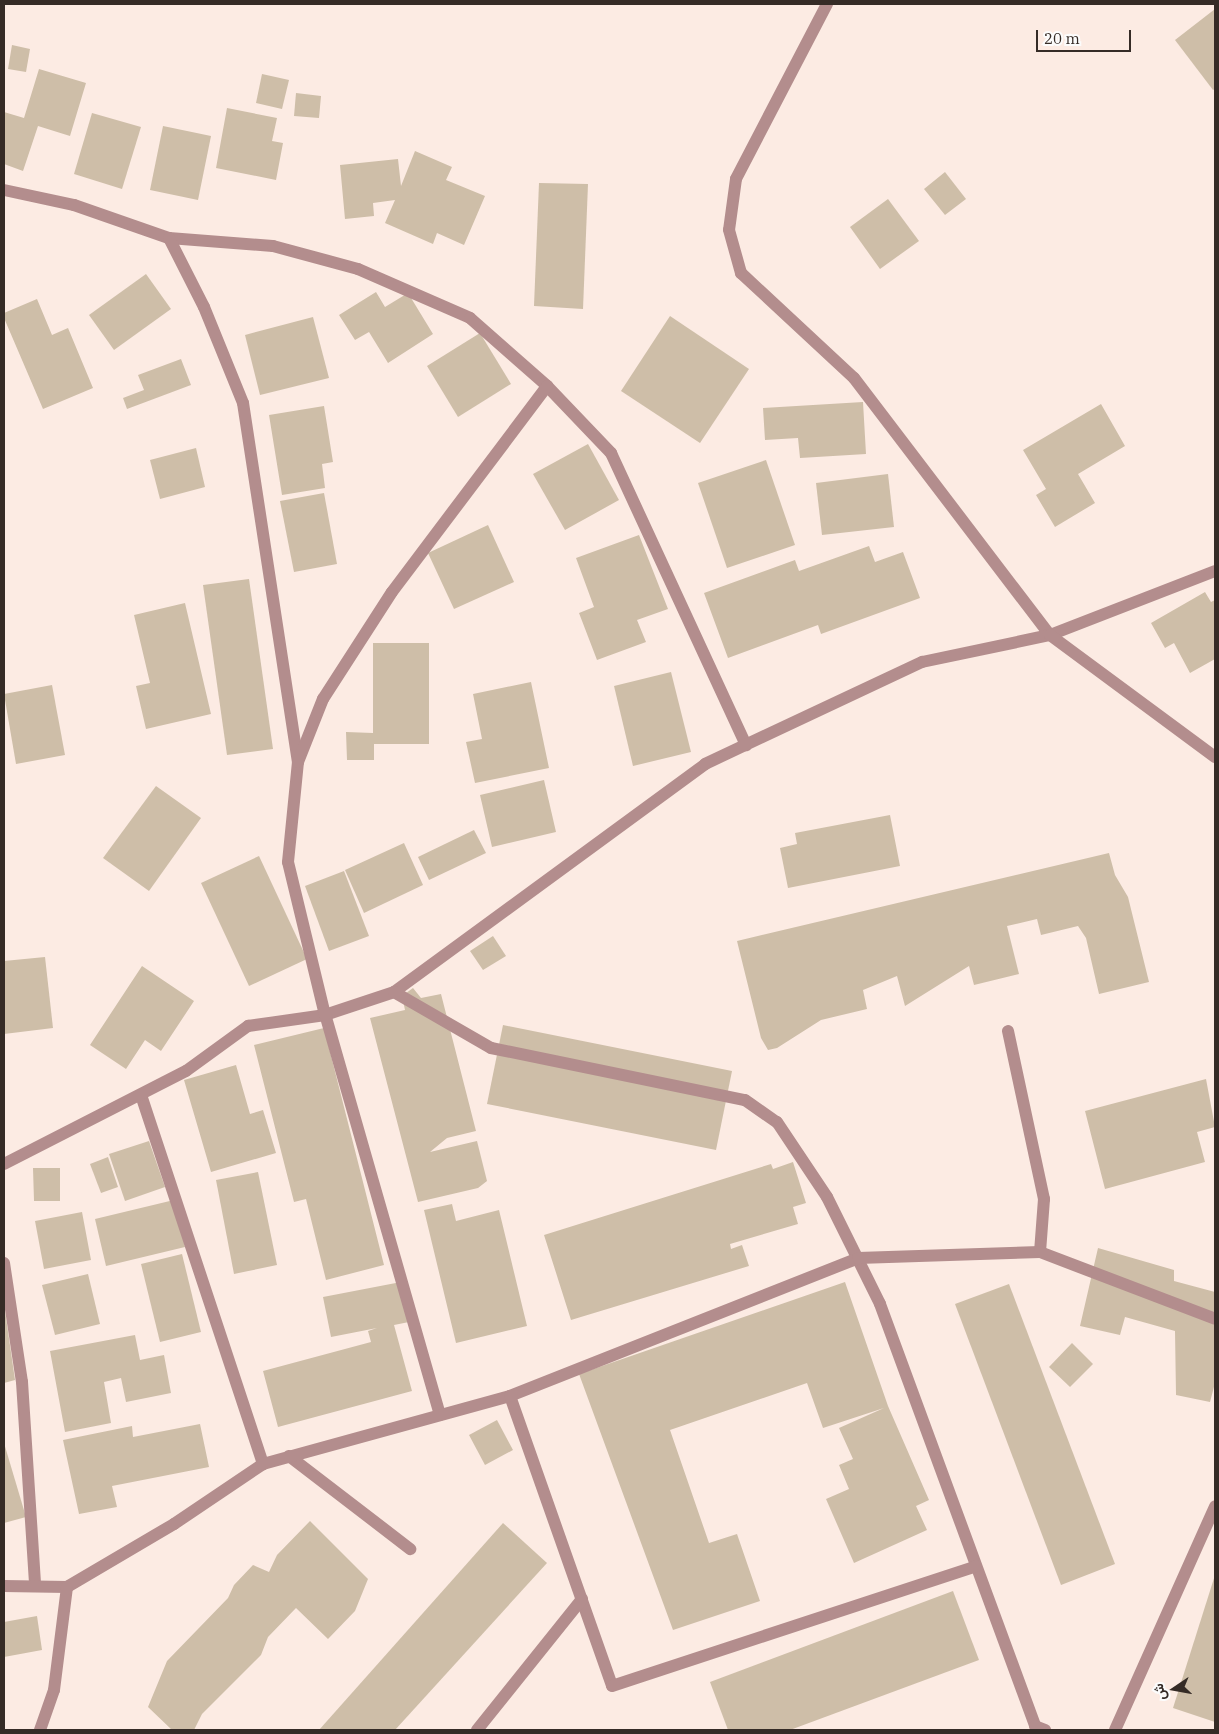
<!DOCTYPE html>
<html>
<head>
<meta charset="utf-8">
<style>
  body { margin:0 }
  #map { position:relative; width:1219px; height:1734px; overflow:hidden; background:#fcebe3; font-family:"IBM Plex Serif",Vazirmatn,serif }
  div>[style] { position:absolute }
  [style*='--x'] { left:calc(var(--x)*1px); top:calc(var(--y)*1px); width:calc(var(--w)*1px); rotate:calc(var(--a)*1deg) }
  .building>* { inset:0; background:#cebea8 }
  .minor>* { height:12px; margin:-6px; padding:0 6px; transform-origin:6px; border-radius:6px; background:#b38d8d }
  span { translate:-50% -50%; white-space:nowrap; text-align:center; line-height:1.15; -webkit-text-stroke:4.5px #fcfcfc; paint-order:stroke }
  .frame { position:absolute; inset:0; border:5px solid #352b26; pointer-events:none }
  .north { position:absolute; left:1149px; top:1664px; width:50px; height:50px; -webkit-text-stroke:4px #fcfcfc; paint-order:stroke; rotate:258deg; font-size:14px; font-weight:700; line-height:20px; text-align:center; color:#352b26 }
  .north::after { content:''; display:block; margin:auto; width:18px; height:22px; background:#352b26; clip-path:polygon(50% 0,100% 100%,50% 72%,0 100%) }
  .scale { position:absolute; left:1036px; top:30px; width:95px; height:22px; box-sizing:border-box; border:2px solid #352b26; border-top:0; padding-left:6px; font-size:15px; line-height:18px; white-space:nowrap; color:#352b26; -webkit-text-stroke:4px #fcfcfc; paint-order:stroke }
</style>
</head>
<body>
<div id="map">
  <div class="building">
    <i style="clip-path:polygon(1215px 9px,1215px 89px,1213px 90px,1175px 40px)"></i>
    <i style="clip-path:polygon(12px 45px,30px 49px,26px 72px,8px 69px)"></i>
    <i style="clip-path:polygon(39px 69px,86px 83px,70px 136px,38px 126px,23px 171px,4px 164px,4px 112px,24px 118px)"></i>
    <i style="clip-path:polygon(262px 74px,289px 80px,282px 109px,256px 103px)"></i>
    <i style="clip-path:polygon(296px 93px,321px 96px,319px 118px,294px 116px)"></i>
    <i style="clip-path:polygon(227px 108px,277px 118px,272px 141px,283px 143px,276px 180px,216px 168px)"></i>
    <i style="clip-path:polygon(92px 113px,141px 127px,122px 189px,74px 174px)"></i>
    <i style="clip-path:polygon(163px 126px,211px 136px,198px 200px,150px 190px)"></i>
    <i style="clip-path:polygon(415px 151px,452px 167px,446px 180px,485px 196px,464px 245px,437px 233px,433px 244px,385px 223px,395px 200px,373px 203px,374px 216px,345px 219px,340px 165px,398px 159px,401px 186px)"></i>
    <i style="clip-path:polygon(945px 172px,966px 199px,945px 215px,924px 189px)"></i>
    <i style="clip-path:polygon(539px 183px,588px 184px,583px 309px,534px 306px)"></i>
    <i style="clip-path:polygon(888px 199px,919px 241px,880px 269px,850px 227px)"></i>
    <i style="clip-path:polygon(146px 274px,171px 309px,114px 350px,89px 315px)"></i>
    <i style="clip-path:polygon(376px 292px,385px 307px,408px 293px,433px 334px,388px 363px,369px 332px,355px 340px,339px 315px)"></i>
    <i style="clip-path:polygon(37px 299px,52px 335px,68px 328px,93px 388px,43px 409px,4px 318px,4px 313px)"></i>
    <i style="clip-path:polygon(670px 316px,749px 369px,700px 443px,621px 391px)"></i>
    <i style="clip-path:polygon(313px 317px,329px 378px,260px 395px,245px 335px)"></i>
    <i style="clip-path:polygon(480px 333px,511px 384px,458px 417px,427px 366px)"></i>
    <i style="clip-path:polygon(181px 359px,191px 385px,127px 409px,123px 398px,144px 390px,138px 375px)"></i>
    <i style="clip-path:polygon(863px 402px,866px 454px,800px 458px,798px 438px,765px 440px,763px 408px)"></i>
    <i style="clip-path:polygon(1101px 404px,1125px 446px,1078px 474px,1095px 503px,1055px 527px,1036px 495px,1046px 489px,1023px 450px)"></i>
    <i style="clip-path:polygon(324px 406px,333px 462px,322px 464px,325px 488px,282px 495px,269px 415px)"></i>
    <i style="clip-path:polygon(588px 444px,619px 500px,565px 530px,533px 474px)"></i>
    <i style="clip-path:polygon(196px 448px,205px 487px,160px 499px,150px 460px)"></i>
    <i style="clip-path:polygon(766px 460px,795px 545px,727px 568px,698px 483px)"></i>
    <i style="clip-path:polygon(888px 474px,894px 527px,822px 535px,816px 483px)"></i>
    <i style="clip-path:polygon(324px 493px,337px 564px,294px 572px,280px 501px)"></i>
    <i style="clip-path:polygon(488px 525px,514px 582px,454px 609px,428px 553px)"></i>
    <i style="clip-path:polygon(639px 535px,668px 609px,637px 620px,646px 642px,597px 660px,579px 613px,594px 607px,576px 558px)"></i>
    <i style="clip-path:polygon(869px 546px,875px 562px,903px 552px,920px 598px,821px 634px,818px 625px,728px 658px,704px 593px,795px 560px,799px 571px)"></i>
    <i style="clip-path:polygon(249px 579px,273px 749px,227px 755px,203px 585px)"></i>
    <i style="clip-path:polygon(1205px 592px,1211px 602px,1215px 600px,1215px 659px,1190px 673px,1174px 643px,1165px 648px,1151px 623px)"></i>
    <i style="clip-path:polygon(185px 603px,211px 714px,146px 729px,136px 686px,150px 683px,134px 615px)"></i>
    <i style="clip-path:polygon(373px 643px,429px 643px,429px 744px,374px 744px,374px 760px,347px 760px,346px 732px,373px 733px)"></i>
    <i style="clip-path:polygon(671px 672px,691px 752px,633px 766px,614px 686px)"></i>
    <i style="clip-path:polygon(531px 682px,549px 768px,475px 783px,466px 742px,482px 739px,473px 694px)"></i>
    <i style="clip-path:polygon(52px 685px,65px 755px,16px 764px,4px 694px)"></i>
    <i style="clip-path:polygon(544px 780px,556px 832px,492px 847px,480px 795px)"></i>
    <i style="clip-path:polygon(156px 786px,201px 818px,149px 891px,103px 858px)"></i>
    <i style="clip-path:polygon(890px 815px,900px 866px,788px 888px,780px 848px,797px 844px,795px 833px)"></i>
    <i style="clip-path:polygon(474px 830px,486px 853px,429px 880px,418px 857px)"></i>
    <i style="clip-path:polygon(404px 843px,423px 885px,364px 913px,345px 870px)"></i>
    <i style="clip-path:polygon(1109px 853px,1115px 875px,1128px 897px,1149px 982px,1099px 994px,1086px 938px,1078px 926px,1041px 935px,1037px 919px,1007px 926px,1019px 974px,974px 985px,969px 966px,905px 1006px,897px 976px,863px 990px,867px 1009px,821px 1020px,777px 1048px,768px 1050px,761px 1038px,737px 941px)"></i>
    <i style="clip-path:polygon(259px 856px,307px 959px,249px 986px,201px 883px)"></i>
    <i style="clip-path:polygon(344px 871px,369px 936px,329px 951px,305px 886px)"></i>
    <i style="clip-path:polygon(493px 936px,506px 956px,483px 970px,470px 951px)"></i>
    <i style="clip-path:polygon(45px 957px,53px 1028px,4px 1034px,4px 961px)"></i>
    <i style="clip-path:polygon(142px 966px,194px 1001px,161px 1051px,145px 1040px,126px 1069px,90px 1045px)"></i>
    <i style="clip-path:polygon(413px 988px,421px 998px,441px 994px,476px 1131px,447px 1138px,430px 1152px,477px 1141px,487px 1181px,478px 1188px,418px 1202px,370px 1018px,405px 1010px,402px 996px)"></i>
    <i style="clip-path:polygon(503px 1025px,732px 1071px,716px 1150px,487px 1104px)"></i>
    <i style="clip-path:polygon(324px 1028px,384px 1265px,326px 1280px,306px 1199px,294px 1202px,254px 1045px)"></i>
    <i style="clip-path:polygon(236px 1065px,250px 1114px,263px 1110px,276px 1153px,211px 1172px,184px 1080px)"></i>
    <i style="clip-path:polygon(1206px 1079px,1215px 1127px,1197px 1132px,1205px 1162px,1105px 1189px,1085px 1111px)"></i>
    <i style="clip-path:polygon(149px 1141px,165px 1187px,125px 1201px,109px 1154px)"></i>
    <i style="clip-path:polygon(108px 1157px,118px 1187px,101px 1193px,90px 1164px)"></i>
    <i style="clip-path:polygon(793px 1162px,806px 1203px,793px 1207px,798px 1224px,730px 1244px,731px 1249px,742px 1245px,749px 1266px,571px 1320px,544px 1235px,771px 1164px,773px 1169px)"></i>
    <i style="clip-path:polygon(33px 1168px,60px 1168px,60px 1201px,34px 1201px)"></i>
    <i style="clip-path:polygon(258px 1172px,277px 1265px,234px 1274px,216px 1180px)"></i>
    <i style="clip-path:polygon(174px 1200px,185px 1247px,106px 1266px,95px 1219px)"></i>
    <i style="clip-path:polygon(452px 1204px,456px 1221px,499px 1210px,527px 1326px,456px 1343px,424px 1210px)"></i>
    <i style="clip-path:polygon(82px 1212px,91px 1260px,44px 1269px,35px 1221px)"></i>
    <i style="clip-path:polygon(1098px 1248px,1174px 1270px,1174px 1281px,1215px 1292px,1215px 1383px,1210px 1402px,1176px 1395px,1175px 1331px,1125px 1317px,1120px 1335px,1080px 1326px)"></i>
    <i style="clip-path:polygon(182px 1254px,201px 1332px,160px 1342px,141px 1264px)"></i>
    <i style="clip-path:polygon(88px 1274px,100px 1324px,55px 1335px,42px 1285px)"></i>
    <i style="clip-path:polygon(401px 1282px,409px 1322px,394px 1325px,412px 1391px,278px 1427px,263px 1371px,371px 1342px,368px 1331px,377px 1328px,331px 1337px,323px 1297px)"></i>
    <i style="clip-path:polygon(845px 1282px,888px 1406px,929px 1500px,916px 1506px,927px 1530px,854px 1563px,826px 1499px,849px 1489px,839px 1465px,853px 1459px,839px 1428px,884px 1408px,823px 1428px,807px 1383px,670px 1430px,709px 1543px,737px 1534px,760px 1601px,673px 1630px,579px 1374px)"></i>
    <i style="clip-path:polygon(1009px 1284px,1115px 1564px,1061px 1585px,955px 1304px)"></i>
    <i style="clip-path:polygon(5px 1311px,15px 1380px,4px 1383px,4px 1311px)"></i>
    <i style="clip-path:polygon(135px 1335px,140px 1360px,164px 1355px,171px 1393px,126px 1402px,121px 1378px,104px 1382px,111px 1423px,65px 1432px,50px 1351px)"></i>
    <i style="clip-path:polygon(1072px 1343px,1093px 1364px,1070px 1387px,1049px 1367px)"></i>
    <i style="clip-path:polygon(497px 1420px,513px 1450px,485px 1465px,469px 1435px)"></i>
    <i style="clip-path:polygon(200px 1424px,209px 1467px,112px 1486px,117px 1507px,79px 1514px,63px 1440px,132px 1426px,133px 1437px)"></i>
    <i style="clip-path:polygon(4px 1443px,26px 1517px,4px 1523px)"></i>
    <i style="clip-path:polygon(310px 1521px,368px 1579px,355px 1611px,328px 1639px,296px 1608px,268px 1637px,261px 1655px,202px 1714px,194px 1730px,172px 1730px,148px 1707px,167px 1661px,228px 1598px,234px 1585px,253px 1565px,269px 1572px,277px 1555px)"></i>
    <i style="clip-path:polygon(503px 1523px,547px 1563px,395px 1730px,319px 1730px)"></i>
    <i style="clip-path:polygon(1215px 1575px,1215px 1722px,1173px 1708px)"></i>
    <i style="clip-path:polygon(953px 1591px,979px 1660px,790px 1730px,728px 1730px,710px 1682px)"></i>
    <i style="clip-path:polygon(37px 1616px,42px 1650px,4px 1657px,4px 1622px)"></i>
  </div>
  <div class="minor">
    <i style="--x:827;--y:4;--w:197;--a:117.5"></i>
    <i style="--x:736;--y:179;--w:51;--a:97.8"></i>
    <i style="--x:729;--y:230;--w:45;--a:74.4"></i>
    <i style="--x:741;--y:273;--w:154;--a:42.9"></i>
    <i style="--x:854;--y:378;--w:323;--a:52.7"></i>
    <i style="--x:1050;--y:635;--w:177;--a:-21.2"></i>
    <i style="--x:4;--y:190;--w:72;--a:12.1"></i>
    <i style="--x:74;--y:205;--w:101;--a:19.2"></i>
    <i style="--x:169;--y:238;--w:104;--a:4.4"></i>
    <i style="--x:273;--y:246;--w:88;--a:15.1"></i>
    <i style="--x:358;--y:269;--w:122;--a:23.6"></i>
    <i style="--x:470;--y:318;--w:103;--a:41.4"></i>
    <i style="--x:547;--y:386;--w:93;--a:46.3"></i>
    <i style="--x:611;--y:453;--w:322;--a:65.2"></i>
    <i style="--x:169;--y:238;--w:77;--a:63.1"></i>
    <i style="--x:204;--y:307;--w:104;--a:67.9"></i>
    <i style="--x:243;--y:403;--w:363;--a:81.3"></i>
    <i style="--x:394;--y:992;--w:386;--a:-36.2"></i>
    <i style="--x:705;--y:764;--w:240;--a:-25.2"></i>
    <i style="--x:922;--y:662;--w:131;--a:-11.9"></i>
    <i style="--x:1050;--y:635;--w:205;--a:36.5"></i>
    <i style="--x:1008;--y:1031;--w:172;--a:77.9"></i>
    <i style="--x:1044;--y:1199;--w:53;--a:94.3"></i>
    <i style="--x:141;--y:1095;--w:389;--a:71.7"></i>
    <i style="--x:4;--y:1164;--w:204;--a:-27.1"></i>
    <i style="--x:186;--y:1071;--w:77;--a:-36"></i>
    <i style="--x:248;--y:1026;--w:78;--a:-8.1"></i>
    <i style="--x:325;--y:1015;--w:73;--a:-18.4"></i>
    <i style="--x:394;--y:992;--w:112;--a:30"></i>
    <i style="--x:491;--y:1048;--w:259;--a:11.6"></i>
    <i style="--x:745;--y:1100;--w:39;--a:35"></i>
    <i style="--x:777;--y:1122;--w:90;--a:56.3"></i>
    <i style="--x:827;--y:1197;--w:119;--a:63.6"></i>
    <i style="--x:880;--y:1304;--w:450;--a:69.8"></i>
    <i style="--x:1035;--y:1726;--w:11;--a:22"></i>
    <i style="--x:4;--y:1263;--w:120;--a:81.4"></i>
    <i style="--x:22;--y:1382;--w:203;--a:86.3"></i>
    <i style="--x:510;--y:1396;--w:307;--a:70.6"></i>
    <i style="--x:612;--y:1686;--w:383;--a:-18.2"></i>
    <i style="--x:440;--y:1415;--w:416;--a:-106"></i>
    <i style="--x:325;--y:1015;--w:157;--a:-103.6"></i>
    <i style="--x:288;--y:862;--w:100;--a:-84.3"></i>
    <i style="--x:298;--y:762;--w:68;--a:-68.4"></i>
    <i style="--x:323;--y:699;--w:127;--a:-57.2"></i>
    <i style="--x:392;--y:592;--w:258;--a:-53"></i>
    <i style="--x:289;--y:1456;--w:153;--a:37.5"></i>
    <i style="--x:4;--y:1586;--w:63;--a:0.9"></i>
    <i style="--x:67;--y:1587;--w:124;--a:-30.5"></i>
    <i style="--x:174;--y:1524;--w:107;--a:-34"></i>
    <i style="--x:263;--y:1464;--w:256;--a:-15.4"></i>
    <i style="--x:510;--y:1396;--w:374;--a:-21.6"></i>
    <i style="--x:858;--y:1258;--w:182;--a:-1.9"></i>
    <i style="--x:1040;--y:1252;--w:187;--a:20.9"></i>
    <i style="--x:40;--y:1730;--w:42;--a:-70.7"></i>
    <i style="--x:54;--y:1690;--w:104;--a:-82.8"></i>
    <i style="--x:477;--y:1730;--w:168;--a:-51.3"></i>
    <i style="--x:1115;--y:1730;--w:245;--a:-65.9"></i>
  </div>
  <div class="frame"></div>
  <div class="north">ش</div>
  <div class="scale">20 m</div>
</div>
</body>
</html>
